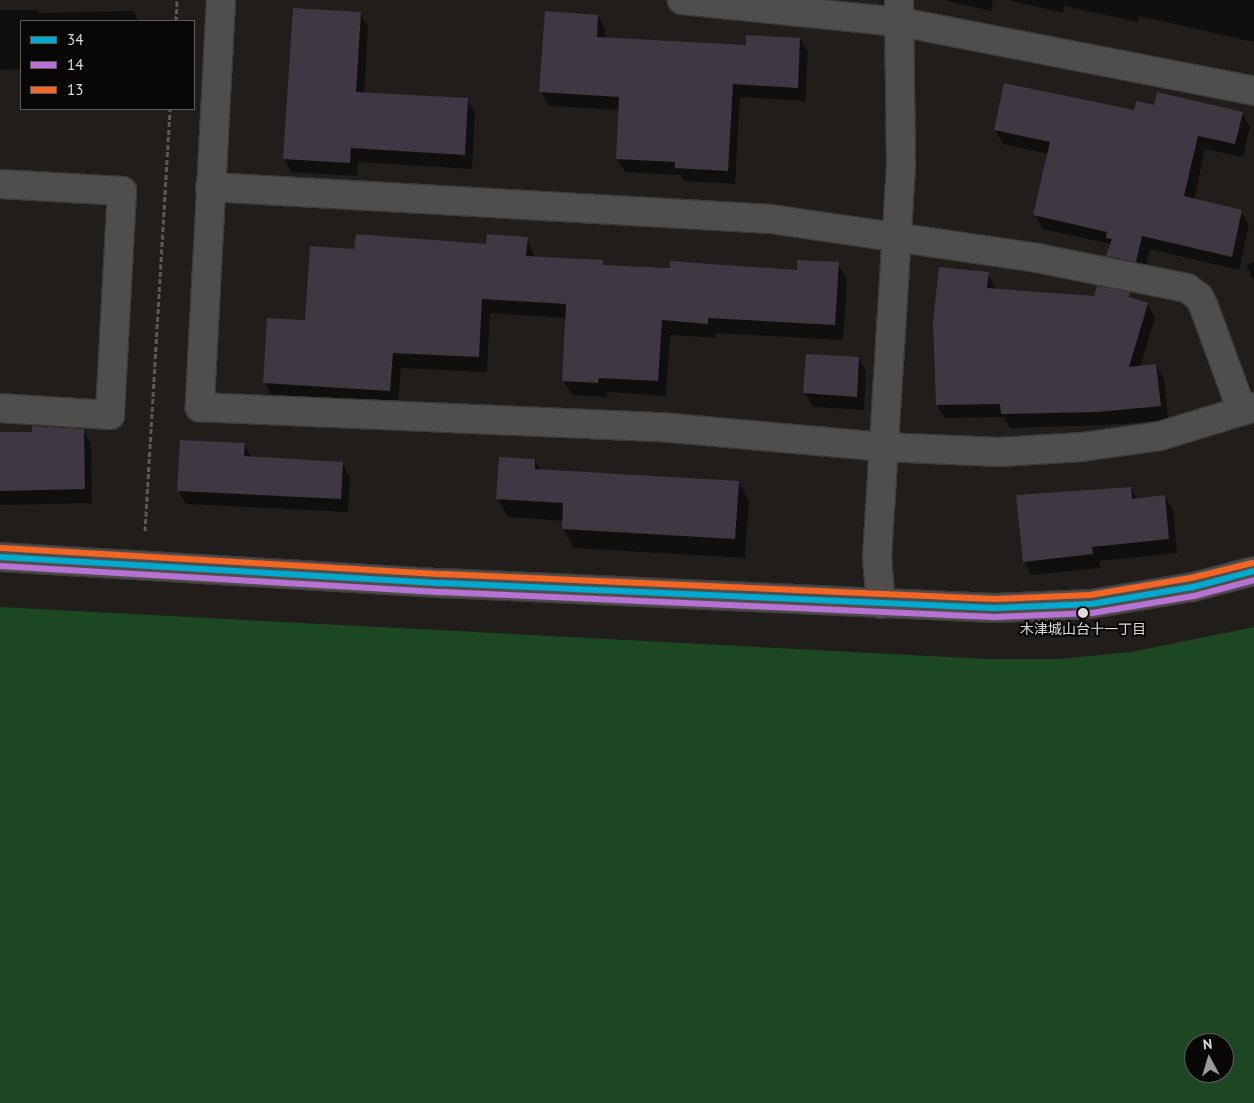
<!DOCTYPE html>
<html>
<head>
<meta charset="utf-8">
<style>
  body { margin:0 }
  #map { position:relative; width:1254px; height:1103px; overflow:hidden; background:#201d1b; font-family:"PT Sans","Noto Sans JP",sans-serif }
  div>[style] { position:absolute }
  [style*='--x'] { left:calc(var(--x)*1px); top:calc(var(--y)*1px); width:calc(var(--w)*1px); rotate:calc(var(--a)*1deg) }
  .green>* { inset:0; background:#1d4623 }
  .shadow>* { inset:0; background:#0007 }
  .building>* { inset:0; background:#3f3741 }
  .path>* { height:3px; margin-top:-1.5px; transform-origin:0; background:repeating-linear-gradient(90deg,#5b5857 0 5px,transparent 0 7.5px) }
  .roads { filter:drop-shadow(1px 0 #3c3a38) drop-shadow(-1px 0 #3c3a38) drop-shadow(0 1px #3c3a38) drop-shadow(0 -1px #3c3a38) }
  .minor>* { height:28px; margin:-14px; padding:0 14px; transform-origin:14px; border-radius:14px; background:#504e4c }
  .bus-1>* { height:6px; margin:-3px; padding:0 3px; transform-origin:3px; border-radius:3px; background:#00a9ce }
  .bus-2>* { height:6px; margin:-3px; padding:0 3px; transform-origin:3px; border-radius:3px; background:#b673d3 }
  .bus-3>* { height:6px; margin:-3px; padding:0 3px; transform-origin:3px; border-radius:3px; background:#f26522 }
  .dots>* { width:14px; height:14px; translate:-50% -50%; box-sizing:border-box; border:2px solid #090706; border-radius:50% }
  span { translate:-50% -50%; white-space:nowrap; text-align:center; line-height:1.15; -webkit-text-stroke:4px #090706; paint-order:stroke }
  .bus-label { font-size:14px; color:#dfdcda }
  .legend { position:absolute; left:20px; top:20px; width:175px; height:90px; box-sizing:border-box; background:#090706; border:1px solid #5f5c5b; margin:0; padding:6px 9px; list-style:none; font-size:15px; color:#dfdcda }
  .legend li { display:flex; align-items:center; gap:10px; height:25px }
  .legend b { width:25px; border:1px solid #5f5c5b }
  .north { position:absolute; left:1184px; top:1033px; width:50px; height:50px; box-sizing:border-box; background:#090706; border:1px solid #5f5c5b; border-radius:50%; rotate:354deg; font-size:14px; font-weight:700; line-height:20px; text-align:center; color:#dfdcda }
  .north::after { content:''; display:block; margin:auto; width:18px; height:22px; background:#9c9997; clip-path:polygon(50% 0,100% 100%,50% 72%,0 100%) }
</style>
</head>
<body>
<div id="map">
  <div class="green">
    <i style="clip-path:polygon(evenodd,0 607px,987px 659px,1059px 659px,1131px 652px,1254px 627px,1254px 1103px,0 1103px,0 607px,1194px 1043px,1224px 1043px,1224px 1073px,1194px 1073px,1194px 1043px)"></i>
  </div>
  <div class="shadow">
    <i style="clip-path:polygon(944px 0,993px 0,991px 11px)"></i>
    <i style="clip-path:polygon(1009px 0,1254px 0,1254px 42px,1139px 16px,1138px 22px,1064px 6px,1063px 13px)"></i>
    <i style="clip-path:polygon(0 10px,37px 10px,39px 13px,133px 11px,139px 21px,21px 21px,21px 69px,0 70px)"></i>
    <i style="clip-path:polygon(360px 13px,368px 27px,364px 93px,467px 100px,475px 113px,472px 169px,358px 162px,357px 176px,292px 172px,284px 159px)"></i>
    <i style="clip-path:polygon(598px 16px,605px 29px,605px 38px,747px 47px,800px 39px,808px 52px,805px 101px,740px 97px,735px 184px,684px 181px,681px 175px,625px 172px,617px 159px,620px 110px,549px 106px,541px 92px)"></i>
    <i style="clip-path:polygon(1155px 106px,1242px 113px,1250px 127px,1243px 157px,1205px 149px,1194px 200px,1241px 211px,1249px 225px,1239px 270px,1150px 249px,1144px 275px,1116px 269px,1108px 256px,1111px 244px,1043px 229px,1035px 215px,1049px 154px,1003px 144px,995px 130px)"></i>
    <i style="clip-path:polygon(527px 238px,535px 258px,602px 262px,605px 266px,798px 271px,838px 264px,847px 279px,843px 340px,716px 333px,716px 338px,670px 335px,666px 396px,607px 392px,606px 397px,572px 395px,563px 380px,567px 318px,490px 313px,487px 372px,401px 368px,398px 406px,273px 398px,265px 383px,356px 250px,487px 245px)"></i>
    <i style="clip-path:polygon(1254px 262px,1254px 281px,1246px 265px)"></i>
    <i style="clip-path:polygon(988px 273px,996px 290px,1095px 298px,1129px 294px,1132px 299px,1147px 304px,1155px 318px,1140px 367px,1156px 366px,1164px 379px,1168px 420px,1106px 425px,1010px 428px,1004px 417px,945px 418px,937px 405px)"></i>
    <i style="clip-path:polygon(859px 358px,866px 372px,864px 410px,813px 407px,805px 393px)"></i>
    <i style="clip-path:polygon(83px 430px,91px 444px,92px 503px,0 505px,0 434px)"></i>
    <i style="clip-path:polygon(244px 444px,252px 458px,342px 463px,350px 477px,348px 512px,186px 504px,178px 490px)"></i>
    <i style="clip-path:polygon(535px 460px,541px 470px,738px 482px,749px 501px,745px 558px,574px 548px,563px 529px,563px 521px,508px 517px,497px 498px)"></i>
    <i style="clip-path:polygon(1131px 488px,1137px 500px,1165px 497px,1173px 510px,1177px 553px,1099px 561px,1100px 568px,1032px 575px,1024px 561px)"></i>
  </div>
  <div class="building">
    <i style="clip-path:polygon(293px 8px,361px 12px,356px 92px,468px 98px,465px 155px,351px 148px,350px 163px,283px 159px)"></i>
    <i style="clip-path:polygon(545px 11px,598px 15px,597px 37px,746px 45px,746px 35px,800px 38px,798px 88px,733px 84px,728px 171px,675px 168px,675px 162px,616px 159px,619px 97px,539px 92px)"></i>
    <i style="clip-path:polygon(1004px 83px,1134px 110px,1136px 101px,1154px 105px,1157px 92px,1243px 112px,1235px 144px,1198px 136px,1184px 196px,1242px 210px,1232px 257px,1142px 236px,1136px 262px,1106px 256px,1112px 239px,1106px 238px,1107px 232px,1033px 215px,1050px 142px,994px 130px)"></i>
    <i style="clip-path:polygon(356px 234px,486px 244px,487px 234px,528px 237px,526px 256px,603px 260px,603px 265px,670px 268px,670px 261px,797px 270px,797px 260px,839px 262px,835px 325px,708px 318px,708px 324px,662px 320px,658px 381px,599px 378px,598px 383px,562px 381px,566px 304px,482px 299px,479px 357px,393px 353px,390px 391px,263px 383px,267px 318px,305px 320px,310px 246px,354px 249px)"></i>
    <i style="clip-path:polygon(939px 267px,989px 272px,987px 288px,1094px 296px,1097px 286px,1130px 292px,1129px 297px,1148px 303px,1129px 367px,1156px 364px,1161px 406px,1097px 412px,1001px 414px,1000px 404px,936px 405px,933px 322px)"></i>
    <i style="clip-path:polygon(806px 354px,859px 357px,857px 397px,803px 393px)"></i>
    <i style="clip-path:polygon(32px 426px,84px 429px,85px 489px,0 491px,0 432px,32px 432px)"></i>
    <i style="clip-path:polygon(180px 440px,245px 443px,244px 456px,343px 462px,341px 499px,177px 491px)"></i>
    <i style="clip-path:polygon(499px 457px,535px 459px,535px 469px,739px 481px,735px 539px,562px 529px,563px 503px,496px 499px)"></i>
    <i style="clip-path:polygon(1131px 487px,1132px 499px,1165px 495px,1169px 539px,1092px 547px,1093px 554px,1023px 562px,1016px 495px)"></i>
  </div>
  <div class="path">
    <i style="--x:176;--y:21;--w:21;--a:-87"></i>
    <i style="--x:145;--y:531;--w:423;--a:-86.6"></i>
  </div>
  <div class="roads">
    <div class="minor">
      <i style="--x:221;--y:0;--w:408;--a:93"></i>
      <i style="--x:200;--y:407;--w:460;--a:2.5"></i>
      <i style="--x:660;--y:427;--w:224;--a:5.1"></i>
      <i style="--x:883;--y:447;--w:116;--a:2.5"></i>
      <i style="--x:999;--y:452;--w:83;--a:-3.4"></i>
      <i style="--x:1082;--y:447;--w:79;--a:-8"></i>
      <i style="--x:1160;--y:436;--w:98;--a:-17.1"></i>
      <i style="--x:682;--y:0;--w:219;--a:5.8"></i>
      <i style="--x:900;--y:22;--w:361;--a:11"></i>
      <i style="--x:0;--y:184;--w:122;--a:3.3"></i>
      <i style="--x:122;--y:191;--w:224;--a:93.1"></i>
      <i style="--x:110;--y:415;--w:110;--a:-176.4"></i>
      <i style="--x:210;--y:187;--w:562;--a:3.26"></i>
      <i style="--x:771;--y:219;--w:269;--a:8.3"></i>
      <i style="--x:1037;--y:258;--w:153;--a:11.3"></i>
      <i style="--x:1187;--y:288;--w:15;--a:37"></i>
      <i style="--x:1199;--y:297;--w:11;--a:63"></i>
      <i style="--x:1204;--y:307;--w:111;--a:69.9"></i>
      <i style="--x:0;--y:557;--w:443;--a:3.4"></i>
      <i style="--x:442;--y:583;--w:554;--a:2.59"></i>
      <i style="--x:995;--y:608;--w:96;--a:-2.4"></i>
      <i style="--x:1091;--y:604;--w:103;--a:-9.5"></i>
      <i style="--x:1193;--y:587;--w:63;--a:-14.7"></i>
      <i style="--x:881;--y:604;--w:46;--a:-95"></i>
      <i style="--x:877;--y:558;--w:392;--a:-86.5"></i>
      <i style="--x:901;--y:167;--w:167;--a:-90.7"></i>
    </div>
  </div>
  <div class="bus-1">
    <i style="--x:0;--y:557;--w:443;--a:3.4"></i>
    <i style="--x:442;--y:583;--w:554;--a:2.59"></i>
    <i style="--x:995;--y:608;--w:96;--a:-2.4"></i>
    <i style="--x:1091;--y:604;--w:103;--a:-9.5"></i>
    <i style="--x:1193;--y:587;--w:63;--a:-14.7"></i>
  </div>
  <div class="bus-2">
    <i style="--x:0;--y:566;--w:443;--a:3.4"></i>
    <i style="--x:442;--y:592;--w:554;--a:2.59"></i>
    <i style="--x:995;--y:617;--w:97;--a:-2.4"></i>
    <i style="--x:1092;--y:613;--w:103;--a:-9.5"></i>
    <i style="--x:1194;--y:596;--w:62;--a:-14.9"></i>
  </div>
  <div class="bus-3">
    <i style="--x:1;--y:548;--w:442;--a:3.4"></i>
    <i style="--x:442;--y:574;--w:554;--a:2.59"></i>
    <i style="--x:995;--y:599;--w:95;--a:-2.4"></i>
    <i style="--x:1090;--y:595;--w:102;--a:-9.6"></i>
    <i style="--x:1191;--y:578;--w:63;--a:-13.8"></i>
  </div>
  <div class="dots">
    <i style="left:1083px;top:613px;background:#dfdcda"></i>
  </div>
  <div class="bus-label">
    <span style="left:1083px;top:629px">木津城山台十一丁目</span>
  </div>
  <ul class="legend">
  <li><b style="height:6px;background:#00a9ce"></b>34</li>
  <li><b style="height:6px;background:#b673d3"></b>14</li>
  <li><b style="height:6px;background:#f26522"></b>13</li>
  </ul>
  <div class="north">N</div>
</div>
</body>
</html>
